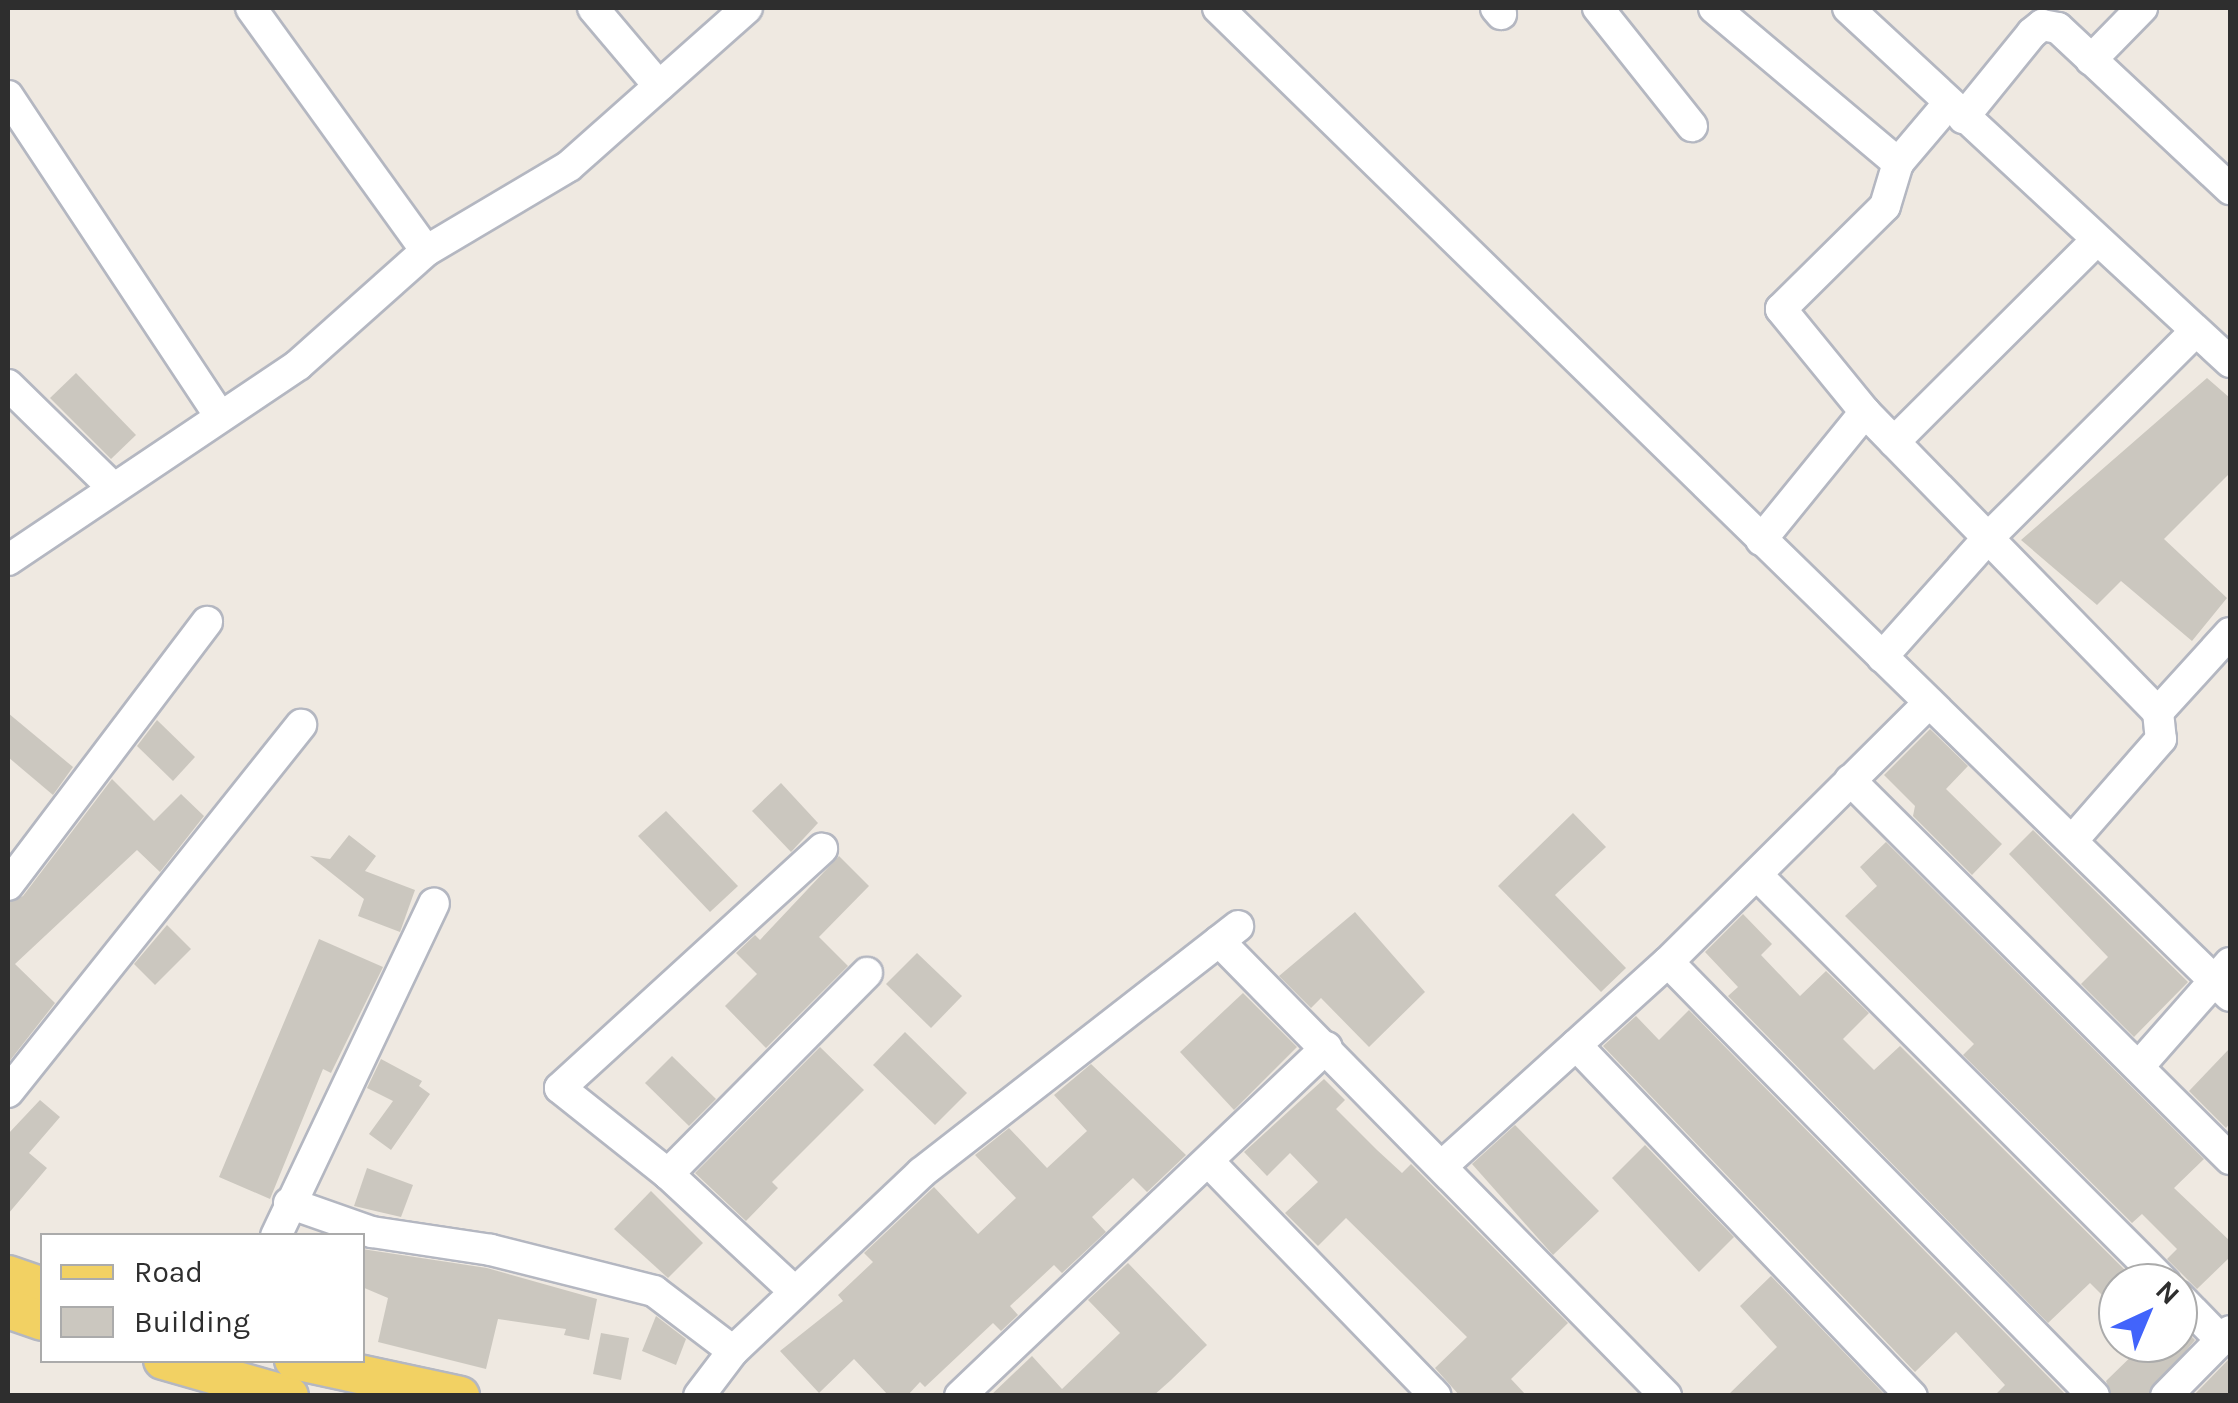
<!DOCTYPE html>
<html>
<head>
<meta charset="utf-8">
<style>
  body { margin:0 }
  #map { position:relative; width:2238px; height:1403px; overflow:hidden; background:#efe9e1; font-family:Karla,sans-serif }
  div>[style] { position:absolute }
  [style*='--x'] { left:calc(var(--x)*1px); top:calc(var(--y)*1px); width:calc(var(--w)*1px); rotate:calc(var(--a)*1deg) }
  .building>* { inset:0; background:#cbc7bf }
  .roads { filter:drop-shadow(2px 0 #b4b7c1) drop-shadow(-2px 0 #b4b7c1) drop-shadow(0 2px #b4b7c1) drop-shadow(0 -2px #b4b7c1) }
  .minor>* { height:30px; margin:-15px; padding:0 15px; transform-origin:15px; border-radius:15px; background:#fff }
  .major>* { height:38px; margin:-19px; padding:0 19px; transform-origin:19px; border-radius:19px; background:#f2d163 }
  span { translate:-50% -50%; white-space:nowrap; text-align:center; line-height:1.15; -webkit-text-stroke:10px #fff; paint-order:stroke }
  .frame { position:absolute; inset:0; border:10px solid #2e2e2e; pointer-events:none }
  .legend { position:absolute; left:40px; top:1233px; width:325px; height:130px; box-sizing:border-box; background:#fff; border:2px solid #ababab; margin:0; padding:12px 18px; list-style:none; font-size:30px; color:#2e2e2e }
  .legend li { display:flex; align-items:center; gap:20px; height:50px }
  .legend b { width:50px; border:2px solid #ababab }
  .north { position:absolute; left:2098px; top:1263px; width:100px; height:100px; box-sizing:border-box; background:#fff; border:2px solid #ababab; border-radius:50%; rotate:44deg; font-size:28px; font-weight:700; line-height:40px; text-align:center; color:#2e2e2e }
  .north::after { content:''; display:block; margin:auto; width:35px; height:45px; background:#4264fb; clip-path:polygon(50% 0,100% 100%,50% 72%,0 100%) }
</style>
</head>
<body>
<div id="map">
  <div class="building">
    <i style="clip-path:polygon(76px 373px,136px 435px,111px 459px,50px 398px)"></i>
    <i style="clip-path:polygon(2207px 378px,2230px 398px,2230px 473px,2164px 539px,2227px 598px,2192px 641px,2121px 581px,2097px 605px,2021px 540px)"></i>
    <i style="clip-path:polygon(8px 713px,73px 767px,53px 795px,8px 757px)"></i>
    <i style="clip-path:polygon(157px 720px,195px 757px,173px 781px,137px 746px)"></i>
    <i style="clip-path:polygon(1930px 729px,1968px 766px,1946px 789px,2002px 844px,1972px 875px,1913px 816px,1915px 806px,1884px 775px)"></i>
    <i style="clip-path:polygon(112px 779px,154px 821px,181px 794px,204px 816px,160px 872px,137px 850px,15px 964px,55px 1003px,8px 1063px,8px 903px,23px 896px)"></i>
    <i style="clip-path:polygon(781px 783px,818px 823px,791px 852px,752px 811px)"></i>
    <i style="clip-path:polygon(666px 811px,738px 886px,710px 912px,638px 836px)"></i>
    <i style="clip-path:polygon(1573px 813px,1606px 847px,1555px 895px,1626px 968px,1601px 992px,1498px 886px)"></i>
    <i style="clip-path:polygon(2033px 830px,2188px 982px,2134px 1037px,2081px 984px,2108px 957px,2009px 854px)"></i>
    <i style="clip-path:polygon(349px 835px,376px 856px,365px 871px,415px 890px,400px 932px,358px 916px,364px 899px,310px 856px,330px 859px)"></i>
    <i style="clip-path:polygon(1886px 842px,2204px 1159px,2174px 1188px,2230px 1241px,2230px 1257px,2197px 1289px,2167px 1259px,2177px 1249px,2142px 1214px,2132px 1223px,1963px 1055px,1974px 1044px,1845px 916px,1877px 886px,1860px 867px)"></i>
    <i style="clip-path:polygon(839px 856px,869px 886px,819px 937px,848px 966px,766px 1048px,725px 1006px,757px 974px,736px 953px,755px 935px,760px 940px)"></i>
    <i style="clip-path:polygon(1355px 912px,1425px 992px,1369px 1047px,1321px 998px,1311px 1008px,1279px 976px)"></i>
    <i style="clip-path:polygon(1743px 914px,1772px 944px,1761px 955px,1800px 996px,1826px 971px,1869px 1013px,1843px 1039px,1874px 1070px,1900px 1046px,2138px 1283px,2118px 1283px,2118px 1311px,2090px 1283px,2048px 1323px,1728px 996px,1738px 987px,1705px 952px)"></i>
    <i style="clip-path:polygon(167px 925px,191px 949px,155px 985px,134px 964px)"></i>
    <i style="clip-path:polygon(319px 939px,383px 967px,331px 1073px,323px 1069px,270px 1199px,219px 1177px)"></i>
    <i style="clip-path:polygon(917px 953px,962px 996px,931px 1028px,886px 984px)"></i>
    <i style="clip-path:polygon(1243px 993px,1297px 1047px,1234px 1110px,1180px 1052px)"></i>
    <i style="clip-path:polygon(1689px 1010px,2067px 1396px,1994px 1396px,2005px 1385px,1956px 1332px,1915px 1372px,1603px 1046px,1636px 1016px,1659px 1040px)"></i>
    <i style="clip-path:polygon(905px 1032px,967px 1093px,935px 1125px,873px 1065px)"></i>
    <i style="clip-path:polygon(820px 1047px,864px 1090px,772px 1182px,778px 1188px,746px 1221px,695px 1173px)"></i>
    <i style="clip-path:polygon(2230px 1048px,2230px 1123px,2226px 1128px,2189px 1091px)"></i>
    <i style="clip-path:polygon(672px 1056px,716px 1099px,689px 1126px,645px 1083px)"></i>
    <i style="clip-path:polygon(381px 1059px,422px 1081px,419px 1086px,430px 1094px,391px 1150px,369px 1134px,393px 1101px,367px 1088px)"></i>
    <i style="clip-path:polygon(1091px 1064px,1186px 1155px,1147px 1192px,1133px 1178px,1092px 1217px,1106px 1232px,1062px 1273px,1054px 1265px,1010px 1306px,1018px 1315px,1001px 1331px,993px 1323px,925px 1387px,920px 1382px,907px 1396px,889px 1396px,854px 1359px,819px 1393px,780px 1351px,843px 1301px,838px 1295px,873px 1262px,864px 1253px,934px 1187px,978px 1234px,1016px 1198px,975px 1155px,1009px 1128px,1047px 1168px,1087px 1131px,1054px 1095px)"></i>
    <i style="clip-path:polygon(1324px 1079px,1345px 1100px,1336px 1109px,1377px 1150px,1402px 1173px,1411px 1164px,1568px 1323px,1511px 1379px,1527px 1396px,1460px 1396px,1435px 1368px,1467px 1337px,1346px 1218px,1318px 1246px,1285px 1213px,1318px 1182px,1290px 1153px,1267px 1176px,1244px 1152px)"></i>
    <i style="clip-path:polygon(40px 1100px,60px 1117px,29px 1153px,47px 1168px,8px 1214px,8px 1134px)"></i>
    <i style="clip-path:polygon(1515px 1125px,1599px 1211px,1553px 1255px,1472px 1164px)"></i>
    <i style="clip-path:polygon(1645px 1145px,1734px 1237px,1699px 1272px,1612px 1178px)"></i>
    <i style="clip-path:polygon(367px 1168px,413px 1185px,401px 1217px,354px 1206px)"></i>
    <i style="clip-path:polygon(651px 1191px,703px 1243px,668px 1278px,614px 1229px)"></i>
    <i style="clip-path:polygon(362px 1249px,487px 1268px,597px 1299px,589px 1340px,564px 1335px,566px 1329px,498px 1319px,486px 1369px,378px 1342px,388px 1298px,362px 1287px)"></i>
    <i style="clip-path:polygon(1128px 1263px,1207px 1345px,1171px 1380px,1153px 1396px,990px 1396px,1032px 1356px,1062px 1389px,1120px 1333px,1088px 1300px)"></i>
    <i style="clip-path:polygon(1771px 1276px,1886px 1396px,1727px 1396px,1777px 1347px,1740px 1306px)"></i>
    <i style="clip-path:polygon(656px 1316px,686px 1339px,676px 1365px,642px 1351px)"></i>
    <i style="clip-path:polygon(2178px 1323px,2195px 1340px,2148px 1396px,2112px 1396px,2106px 1381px,2145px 1343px,2178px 1343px)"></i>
    <i style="clip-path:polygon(601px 1333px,629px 1338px,621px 1380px,593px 1374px)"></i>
    <i style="clip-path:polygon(2228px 1360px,2230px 1396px,2193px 1396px)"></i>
  </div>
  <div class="roads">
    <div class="minor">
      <i style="--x:251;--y:8;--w:299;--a:54.2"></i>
      <i style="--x:593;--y:8;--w:102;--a:49.8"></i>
      <i style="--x:1218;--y:8;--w:1414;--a:44.31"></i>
      <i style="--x:1496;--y:8;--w:8;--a:50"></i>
      <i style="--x:1598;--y:8;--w:151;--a:51.5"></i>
      <i style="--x:1714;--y:8;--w:241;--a:40.1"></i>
      <i style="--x:1898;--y:163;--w:77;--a:-49.7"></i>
      <i style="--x:1848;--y:8;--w:521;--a:42.82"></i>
      <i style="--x:2091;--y:60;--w:73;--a:-45.6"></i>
      <i style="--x:8;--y:96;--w:384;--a:56.5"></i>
      <i style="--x:1963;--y:118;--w:109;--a:-50.9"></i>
      <i style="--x:2032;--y:33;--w:13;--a:-39"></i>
      <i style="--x:2042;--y:25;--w:16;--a:11"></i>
      <i style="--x:2058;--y:28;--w:236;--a:43.1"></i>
      <i style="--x:8;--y:385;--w:144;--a:44.4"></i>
      <i style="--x:1865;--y:412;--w:419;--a:45.7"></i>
      <i style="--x:2158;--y:712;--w:27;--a:84"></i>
      <i style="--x:2161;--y:739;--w:135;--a:131.1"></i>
      <i style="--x:1894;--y:442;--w:286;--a:-44.9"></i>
      <i style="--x:1761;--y:540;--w:165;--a:-50.9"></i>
      <i style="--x:1865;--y:412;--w:133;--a:-129.2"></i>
      <i style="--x:1781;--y:309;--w:146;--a:-44.7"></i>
      <i style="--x:1885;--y:206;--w:45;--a:-73.2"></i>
      <i style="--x:8;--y:560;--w:349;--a:-33.9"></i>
      <i style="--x:298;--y:365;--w:171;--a:-41.7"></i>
      <i style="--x:426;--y:251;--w:166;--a:-30.7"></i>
      <i style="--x:569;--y:166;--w:238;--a:-41.6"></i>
      <i style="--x:1882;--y:657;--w:159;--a:-48.3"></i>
      <i style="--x:1988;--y:538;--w:293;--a:-44.9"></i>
      <i style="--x:2158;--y:712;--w:107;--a:-47.7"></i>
      <i style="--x:1850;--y:780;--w:537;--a:44.92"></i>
      <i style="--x:1758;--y:876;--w:576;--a:45"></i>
      <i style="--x:8;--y:885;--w:330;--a:-52.9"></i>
      <i style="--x:1219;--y:941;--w:638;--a:45.51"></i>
      <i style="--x:1668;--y:962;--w:608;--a:45.53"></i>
      <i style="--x:1576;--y:1045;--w:486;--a:46.3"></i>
      <i style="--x:2140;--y:1065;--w:136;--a:-48.6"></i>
      <i style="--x:8;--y:1092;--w:470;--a:-51.4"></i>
      <i style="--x:1208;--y:1161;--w:327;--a:45.9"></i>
      <i style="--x:1442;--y:1166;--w:304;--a:-42.1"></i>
      <i style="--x:1668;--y:962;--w:368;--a:-44.8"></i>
      <i style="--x:668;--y:1174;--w:283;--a:-45.3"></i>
      <i style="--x:289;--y:1203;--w:88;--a:19.3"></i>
      <i style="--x:372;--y:1232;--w:120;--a:8.6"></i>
      <i style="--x:491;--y:1250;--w:168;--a:14.1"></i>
      <i style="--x:654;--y:1291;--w:99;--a:37.2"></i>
      <i style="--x:733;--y:1351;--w:56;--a:127.1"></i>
      <i style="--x:276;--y:1236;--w:368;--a:-64.6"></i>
      <i style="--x:794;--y:1291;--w:172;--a:-137.1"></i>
      <i style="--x:668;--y:1174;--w:138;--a:-141.5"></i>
      <i style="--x:560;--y:1088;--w:355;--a:-42.4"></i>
      <i style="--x:2178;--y:1296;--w:62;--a:45.7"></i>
      <i style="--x:733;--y:1351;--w:259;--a:-43.4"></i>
      <i style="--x:921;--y:1173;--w:402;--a:-37.9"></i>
      <i style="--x:960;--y:1396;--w:506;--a:-43.56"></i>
      <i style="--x:2166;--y:1396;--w:91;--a:-45.4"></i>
    </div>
    <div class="major">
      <i style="--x:8;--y:1275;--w:36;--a:19"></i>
      <i style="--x:8;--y:1309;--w:36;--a:19"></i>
      <i style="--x:163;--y:1360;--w:131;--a:15.9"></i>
      <i style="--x:294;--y:1360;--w:170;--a:12.2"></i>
    </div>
  </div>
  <div class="frame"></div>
  <ul class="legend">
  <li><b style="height:12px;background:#f2d163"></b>Road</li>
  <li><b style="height:28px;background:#cbc7bf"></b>Building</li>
  </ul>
  <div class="north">N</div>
</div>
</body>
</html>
